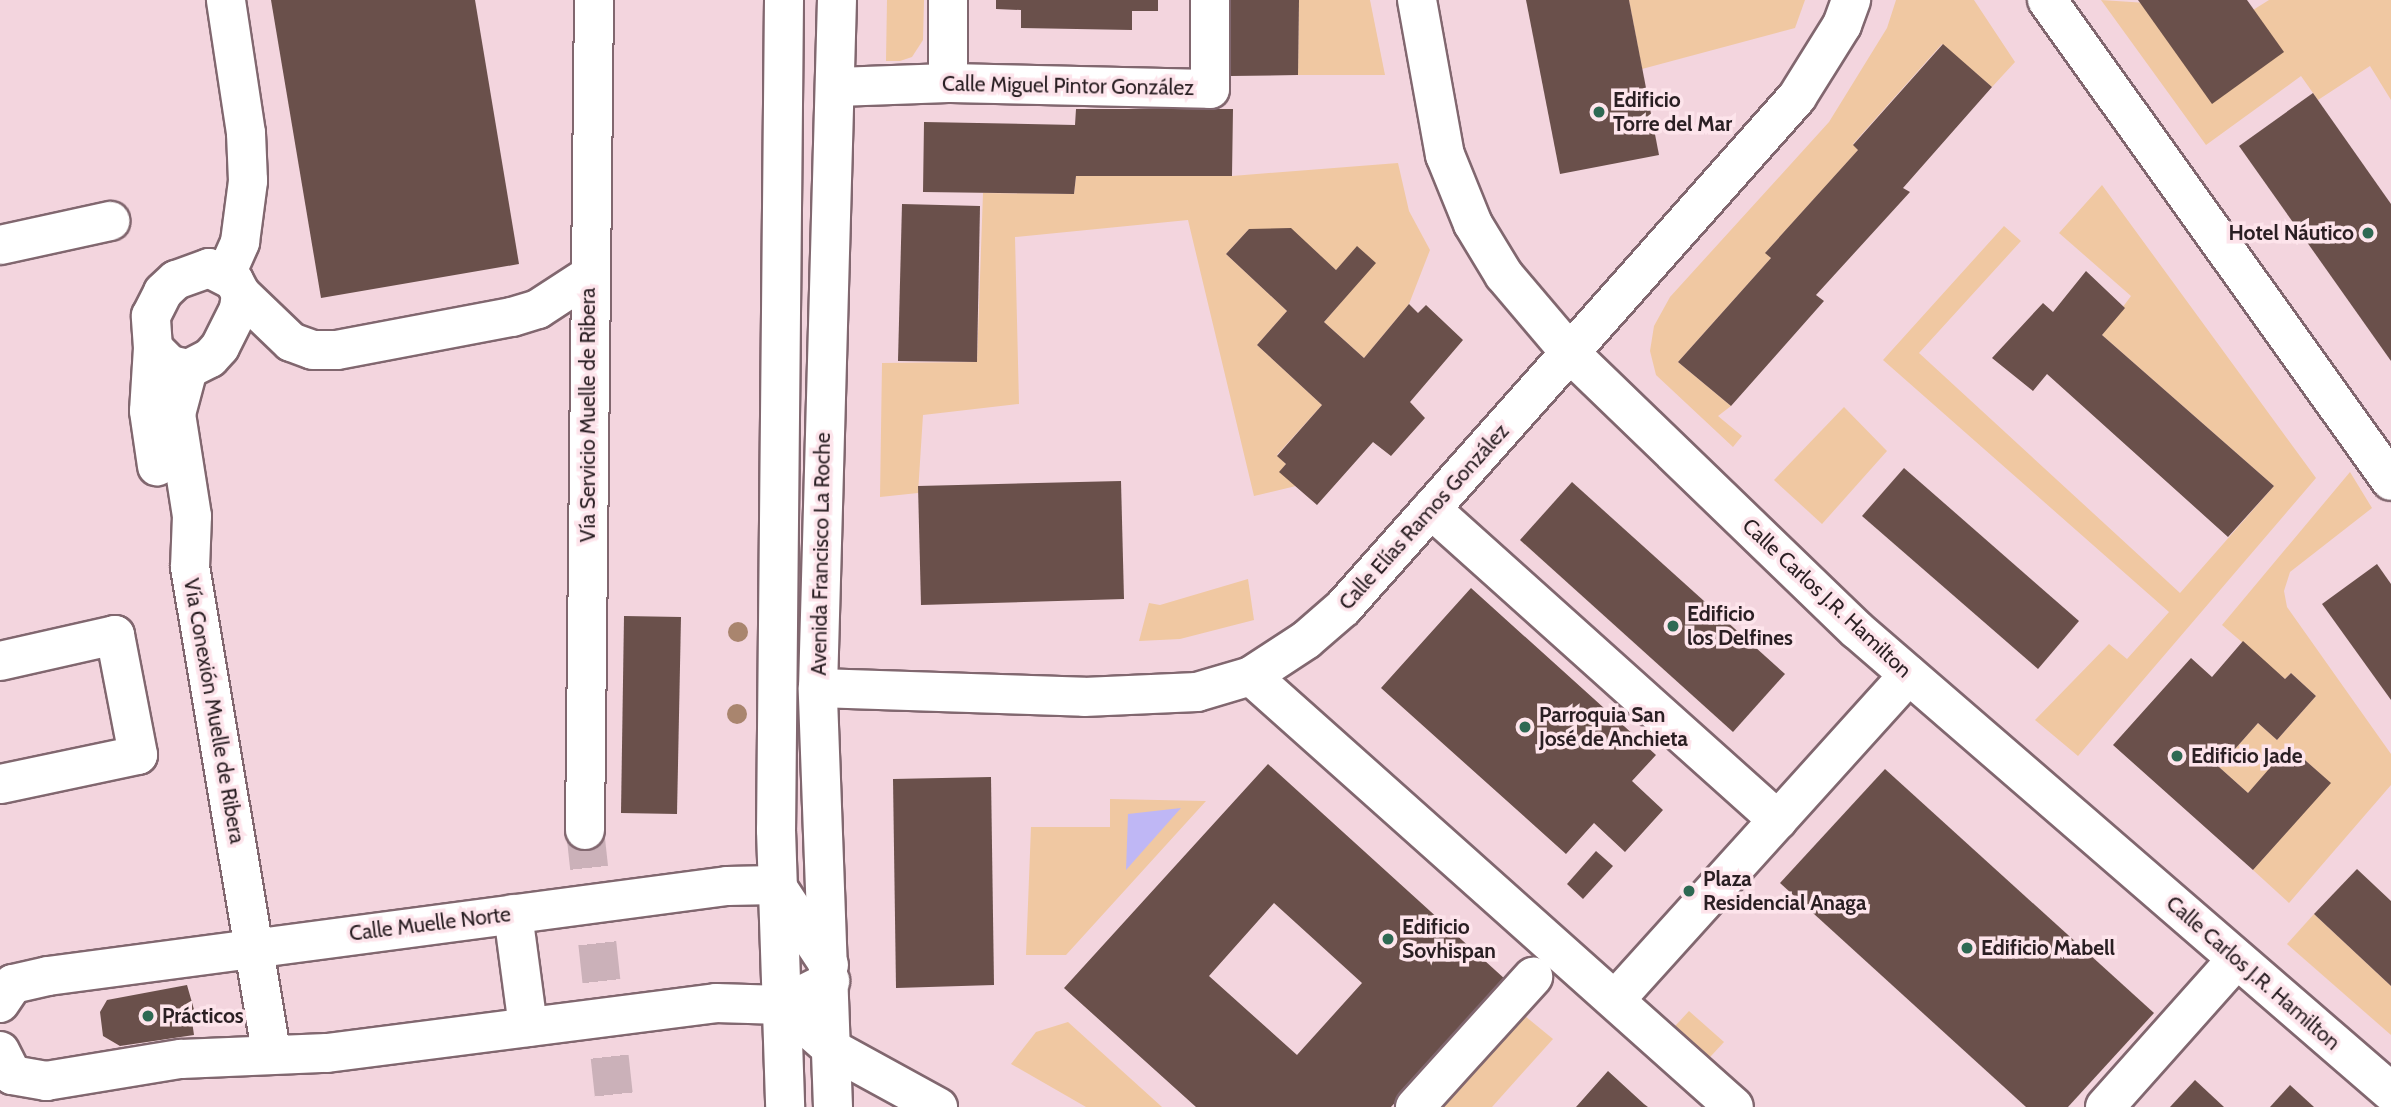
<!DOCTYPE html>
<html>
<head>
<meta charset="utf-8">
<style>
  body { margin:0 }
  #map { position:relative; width:2391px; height:1107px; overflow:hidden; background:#f3d5de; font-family:Cabin,sans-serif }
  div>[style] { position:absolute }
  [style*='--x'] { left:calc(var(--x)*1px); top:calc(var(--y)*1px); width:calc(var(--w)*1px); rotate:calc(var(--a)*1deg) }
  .green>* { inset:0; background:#f0c8a2 }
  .water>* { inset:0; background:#bfb7f5 }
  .building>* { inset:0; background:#6a504b }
  .minor-tunnel>* { height:38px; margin-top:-19px; transform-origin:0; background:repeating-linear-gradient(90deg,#cbb1b9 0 38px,transparent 0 57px) }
  .roads { filter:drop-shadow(2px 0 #81676f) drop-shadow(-2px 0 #81676f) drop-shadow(0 2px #81676f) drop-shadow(0 -2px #81676f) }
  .minor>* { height:38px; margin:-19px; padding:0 19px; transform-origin:19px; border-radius:19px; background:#fff }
  .major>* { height:38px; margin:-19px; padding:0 19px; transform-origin:19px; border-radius:19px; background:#fff }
  .trees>* { width:20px; height:20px; margin:-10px; border-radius:50%; background:#a9856e }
  .dots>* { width:19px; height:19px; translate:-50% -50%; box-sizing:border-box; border:4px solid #fde4eb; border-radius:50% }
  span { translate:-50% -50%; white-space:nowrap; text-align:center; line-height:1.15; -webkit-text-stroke:7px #fde4eb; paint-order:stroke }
  .street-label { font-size:21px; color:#2a1f23 }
  .poi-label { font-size:21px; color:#2a1f23; font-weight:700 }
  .left { translate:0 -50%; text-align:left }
  .right { translate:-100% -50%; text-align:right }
</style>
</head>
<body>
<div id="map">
  <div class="green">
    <i style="clip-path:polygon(887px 0,924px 0,923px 40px,912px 57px,900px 61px,886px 61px)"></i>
    <i style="clip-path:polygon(1299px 0,1370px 0,1385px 75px,1298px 75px)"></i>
    <i style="clip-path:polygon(1629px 0,1805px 0,1795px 28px,1642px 69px)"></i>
    <i style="clip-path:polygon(1896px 0,1974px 0,2015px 62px,1992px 87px,1942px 44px,1853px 144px,1858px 150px,1766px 252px,1771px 258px,1678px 362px,1731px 406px,1718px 416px,1742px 436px,1733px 447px,1656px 375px,1650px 351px,1654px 326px,1670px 297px,1829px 122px,1887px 28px)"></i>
    <i style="clip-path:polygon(2101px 0,2253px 10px,2269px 0,2391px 0,2391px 100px,2370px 66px,2318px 100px,2301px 76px,2206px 145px)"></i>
    <i style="clip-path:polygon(1398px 163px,1409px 211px,1430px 250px,1409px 304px,1364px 358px,1324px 322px,1375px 263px,1357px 247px,1336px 270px,1291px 229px,1249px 229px,1226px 254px,1287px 311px,1257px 345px,1322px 405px,1277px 455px,1286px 464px,1280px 472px,1296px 486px,1254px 496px,1188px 220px,1015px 237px,1019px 404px,923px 415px,918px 493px,880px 497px,882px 363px,977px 362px,983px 193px,1074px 194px,1076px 176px,1232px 176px)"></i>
    <i style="clip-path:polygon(2102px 185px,2316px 478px,2078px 756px,2035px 720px,2109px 644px,2127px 659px,2169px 612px,1883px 360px,2004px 226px,2021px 241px,1919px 353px,2180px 593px,2274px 486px,2102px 335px,2131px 296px,2059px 233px)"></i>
    <i style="clip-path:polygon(1844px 407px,1887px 451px,1822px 524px,1774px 480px)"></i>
    <i style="clip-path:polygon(2350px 472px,2372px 508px,2290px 572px,2284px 591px,2287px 607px,2391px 754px,2391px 785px,2289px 903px,2253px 870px,2330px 783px,2290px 746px,2248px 793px,2219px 767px,2258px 723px,2277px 740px,2316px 696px,2291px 673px,2285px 679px,2222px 625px)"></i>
    <i style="clip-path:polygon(1248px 579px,1254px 620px,1180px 639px,1139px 641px,1149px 603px,1160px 605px)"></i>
    <i style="clip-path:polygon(1110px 799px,1206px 801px,1066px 955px,1026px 955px,1031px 827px,1110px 827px)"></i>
    <i style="clip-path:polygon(2314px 914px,2391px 986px,2391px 1035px,2287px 944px)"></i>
    <i style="clip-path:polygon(1689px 1011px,1724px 1042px,1699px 1069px,1664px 1038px)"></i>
    <i style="clip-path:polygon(1525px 1016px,1553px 1039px,1492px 1107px,1442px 1107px)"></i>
    <i style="clip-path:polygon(1068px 1022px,1162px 1107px,1086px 1107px,1011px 1064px,1036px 1032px)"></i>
  </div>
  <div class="water">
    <i style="clip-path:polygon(1181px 808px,1126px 870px,1128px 814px)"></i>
  </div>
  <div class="building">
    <i style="clip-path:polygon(271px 0,475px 0,519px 264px,321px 298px)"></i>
    <i style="clip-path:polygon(996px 0,1158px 0,1158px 11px,1132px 11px,1132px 30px,1021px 28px,1021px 10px,996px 9px)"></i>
    <i style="clip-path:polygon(1231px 0,1299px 0,1298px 75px,1230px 76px)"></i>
    <i style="clip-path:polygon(1526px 0,1629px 0,1659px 155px,1560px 174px)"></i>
    <i style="clip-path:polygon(2138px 0,2247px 0,2284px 52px,2212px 104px)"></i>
    <i style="clip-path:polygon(1943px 44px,1992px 87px,1903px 188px,1910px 192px,1816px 295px,1824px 301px,1731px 406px,1678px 362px,1771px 258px,1765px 253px,1858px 150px,1853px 145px)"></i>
    <i style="clip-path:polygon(2313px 93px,2391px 204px,2391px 361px,2239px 146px)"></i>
    <i style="clip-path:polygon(1076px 109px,1233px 109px,1232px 176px,1076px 176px,1074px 194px,923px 192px,924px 122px,1075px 125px)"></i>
    <i style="clip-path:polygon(902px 204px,980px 206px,977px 362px,898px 361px)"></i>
    <i style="clip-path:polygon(1291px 228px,1336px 270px,1357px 246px,1376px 263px,1324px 322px,1364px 358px,1409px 304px,1418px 313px,1426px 305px,1463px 340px,1410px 402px,1425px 418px,1391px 456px,1373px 442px,1317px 505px,1279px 472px,1286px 464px,1277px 456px,1322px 405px,1257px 345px,1287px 311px,1226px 254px,1249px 229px)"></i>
    <i style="clip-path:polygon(2086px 271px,2125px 308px,2102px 335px,2274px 486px,2228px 537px,2047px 374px,2033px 391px,1992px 358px,2043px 303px,2053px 312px)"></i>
    <i style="clip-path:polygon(1904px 468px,2079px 621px,2038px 669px,1862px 516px)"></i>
    <i style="clip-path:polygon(1121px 481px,1124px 599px,921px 605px,918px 486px)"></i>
    <i style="clip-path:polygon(1572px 482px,1785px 674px,1733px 732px,1520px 540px)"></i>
    <i style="clip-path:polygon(2377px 564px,2391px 584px,2391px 700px,2322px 604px)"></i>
    <i style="clip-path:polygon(1471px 588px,1656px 755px,1632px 781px,1663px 810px,1625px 852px,1594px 823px,1566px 854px,1381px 688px)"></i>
    <i style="clip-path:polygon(624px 616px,681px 617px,677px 814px,621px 813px)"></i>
    <i style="clip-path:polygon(2243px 641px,2285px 679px,2291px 673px,2316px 696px,2277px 740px,2258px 723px,2219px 767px,2248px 793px,2289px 746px,2331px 783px,2253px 870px,2113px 745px,2191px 658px,2212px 677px)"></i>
    <i style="clip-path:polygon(evenodd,1268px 764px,1506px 980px,1391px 1107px,1196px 1107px,1064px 988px,1268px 764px,1274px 903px,1362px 983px,1297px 1055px,1209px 976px,1274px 903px)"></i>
    <i style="clip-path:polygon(1885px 769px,2154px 1013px,2068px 1107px,2026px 1107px,1780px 883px)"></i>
    <i style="clip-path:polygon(991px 777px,994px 985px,896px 988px,893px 779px)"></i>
    <i style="clip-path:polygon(1596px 851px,1613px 866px,1583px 899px,1567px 884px)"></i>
    <i style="clip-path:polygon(2357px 869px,2391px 901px,2391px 986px,2314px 914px)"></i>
    <i style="clip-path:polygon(187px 985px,197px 1020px,192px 1021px,194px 1035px,120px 1046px,103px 1036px,100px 1012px,107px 1000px)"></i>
    <i style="clip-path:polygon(1608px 1071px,1644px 1104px,1648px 1107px,1576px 1107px)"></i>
    <i style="clip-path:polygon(2195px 1080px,2224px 1107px,2170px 1107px)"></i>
    <i style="clip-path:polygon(2290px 1085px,2314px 1107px,2270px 1107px)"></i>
  </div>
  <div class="minor-tunnel">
    <i style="--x:585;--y:830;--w:279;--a:83.8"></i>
  </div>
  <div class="roads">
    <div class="minor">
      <i style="--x:1417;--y:0;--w:158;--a:79.8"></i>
      <i style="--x:1445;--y:155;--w:74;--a:67.9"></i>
      <i style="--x:1473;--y:224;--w:60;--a:58.7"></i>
      <i style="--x:1504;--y:275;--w:104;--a:49.7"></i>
      <i style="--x:1571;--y:354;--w:397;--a:44"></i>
      <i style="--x:1857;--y:630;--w:706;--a:40.87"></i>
      <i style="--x:2047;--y:0;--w:591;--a:54.43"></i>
      <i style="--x:948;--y:83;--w:83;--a:-90"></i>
      <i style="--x:837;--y:87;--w:111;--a:-2.1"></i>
      <i style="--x:948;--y:83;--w:262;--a:1.3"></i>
      <i style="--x:1210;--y:89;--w:89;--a:-90"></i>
      <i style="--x:0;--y:245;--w:113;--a:-12.3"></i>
      <i style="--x:209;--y:268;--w:28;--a:27"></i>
      <i style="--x:234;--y:281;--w:15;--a:62"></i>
      <i style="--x:241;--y:294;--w:15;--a:98"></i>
      <i style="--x:239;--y:309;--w:42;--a:116.6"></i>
      <i style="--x:220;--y:347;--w:15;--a:132"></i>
      <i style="--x:210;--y:358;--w:25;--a:153"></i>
      <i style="--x:188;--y:369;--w:18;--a:-167"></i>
      <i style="--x:170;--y:365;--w:24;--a:-135"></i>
      <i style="--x:153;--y:348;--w:32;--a:-94"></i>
      <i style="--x:151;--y:316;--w:27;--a:-63"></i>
      <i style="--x:163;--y:292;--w:18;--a:-43"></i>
      <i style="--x:176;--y:280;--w:35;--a:-20"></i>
      <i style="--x:226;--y:274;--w:35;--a:-66"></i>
      <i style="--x:240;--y:242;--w:62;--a:-82.5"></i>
      <i style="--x:248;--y:181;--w:48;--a:-92.4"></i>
      <i style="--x:246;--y:133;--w:134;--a:-98.6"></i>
      <i style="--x:241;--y:294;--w:69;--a:43.8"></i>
      <i style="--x:291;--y:342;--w:23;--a:20"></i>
      <i style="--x:313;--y:350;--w:24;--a:0"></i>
      <i style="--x:337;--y:350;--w:178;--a:-10.7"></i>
      <i style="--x:512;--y:317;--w:27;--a:-17"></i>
      <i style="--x:538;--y:309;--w:62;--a:-33.2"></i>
      <i style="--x:153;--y:348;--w:63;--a:93.6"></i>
      <i style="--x:149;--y:411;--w:56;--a:81.7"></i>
      <i style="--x:188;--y:369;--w:47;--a:104.9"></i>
      <i style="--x:176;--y:414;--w:103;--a:81.1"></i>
      <i style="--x:192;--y:516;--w:51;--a:92.2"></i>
      <i style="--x:190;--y:567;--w:493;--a:80.5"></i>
      <i style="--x:1431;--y:509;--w:466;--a:41.9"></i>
      <i style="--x:0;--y:661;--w:118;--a:-12.7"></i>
      <i style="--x:115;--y:635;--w:122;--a:79.1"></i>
      <i style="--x:138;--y:755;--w:141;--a:168.1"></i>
      <i style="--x:1251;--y:676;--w:647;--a:41.74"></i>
      <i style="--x:818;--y:688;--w:266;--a:1.9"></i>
      <i style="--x:1084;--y:697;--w:113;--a:-2.5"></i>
      <i style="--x:1197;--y:692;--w:56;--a:-16.5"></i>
      <i style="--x:1251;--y:676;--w:66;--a:-33.2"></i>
      <i style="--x:1306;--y:640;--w:49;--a:-40.9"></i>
      <i style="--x:1343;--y:608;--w:684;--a:-48.38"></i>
      <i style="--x:1797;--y:97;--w:85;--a:-58"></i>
      <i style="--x:1842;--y:25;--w:27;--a:-70"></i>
      <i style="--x:585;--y:830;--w:830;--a:-89.38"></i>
      <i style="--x:513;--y:914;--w:114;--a:82.4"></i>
      <i style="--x:1615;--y:1000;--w:438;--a:-47.9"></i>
      <i style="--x:0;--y:1003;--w:23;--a:-56"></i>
      <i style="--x:13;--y:984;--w:36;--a:-13"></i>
      <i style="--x:48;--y:976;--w:685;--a:-7.55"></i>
      <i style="--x:727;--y:886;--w:49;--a:-1.2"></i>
      <i style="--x:776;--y:885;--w:96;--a:56.5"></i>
      <i style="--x:782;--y:1005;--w:67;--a:41.3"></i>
      <i style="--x:832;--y:1049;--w:121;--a:28.7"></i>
      <i style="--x:0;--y:1051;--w:27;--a:63"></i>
      <i style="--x:12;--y:1075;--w:35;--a:10"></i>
      <i style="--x:46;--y:1081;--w:137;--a:-9.3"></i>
      <i style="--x:181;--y:1059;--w:146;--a:-2.4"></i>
      <i style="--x:327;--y:1053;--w:392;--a:-7.3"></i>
      <i style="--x:716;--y:1003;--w:66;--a:1.7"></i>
      <i style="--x:782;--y:1005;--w:54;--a:-26.6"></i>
      <i style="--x:1415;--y:1107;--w:176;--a:-47.8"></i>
      <i style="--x:2105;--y:1107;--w:198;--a:-48.3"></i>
    </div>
    <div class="major">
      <i style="--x:784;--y:0;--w:830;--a:90.55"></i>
      <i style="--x:776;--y:830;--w:277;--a:88.1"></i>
      <i style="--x:833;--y:1107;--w:419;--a:-92.1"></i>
      <i style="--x:818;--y:688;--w:688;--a:-88.42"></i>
    </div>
  </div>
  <div class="trees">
    <i style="left:738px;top:632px"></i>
    <i style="left:737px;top:714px"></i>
  </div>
  <div class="dots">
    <i style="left:1599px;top:112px;background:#2e6953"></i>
    <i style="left:2368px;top:233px;background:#2e6953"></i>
    <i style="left:1673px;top:626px;background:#2e6953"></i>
    <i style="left:1525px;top:727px;background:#2e6953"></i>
    <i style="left:2177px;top:756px;background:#2e6953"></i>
    <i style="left:1689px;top:891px;background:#2e6953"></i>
    <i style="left:1388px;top:939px;background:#2e6953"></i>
    <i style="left:1967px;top:948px;background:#2e6953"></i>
    <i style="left:148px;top:1016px;background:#2e6953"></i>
  </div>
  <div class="street-label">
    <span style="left:1068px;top:86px;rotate:1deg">Calle Miguel Pintor González</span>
    <span style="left:588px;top:415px;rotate:-90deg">Vía Servicio Muelle de Ribera</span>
    <span style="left:1424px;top:517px;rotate:-48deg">Calle Elías Ramos González</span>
    <span style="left:821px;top:554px;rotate:-89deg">Avenida Francisco La Roche</span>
    <span style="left:1827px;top:598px;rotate:43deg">Calle Carlos J.R. Hamilton</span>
    <span style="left:214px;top:711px;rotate:80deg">Vía Conexión Muelle de Ribera</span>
    <span style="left:430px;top:924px;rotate:-7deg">Calle Muelle Norte</span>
    <span style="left:2253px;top:973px;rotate:41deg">Calle Carlos J.R. Hamilton</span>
  </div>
  <div class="poi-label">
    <span class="left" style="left:1613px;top:112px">Edificio<br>Torre del Mar</span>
    <span class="right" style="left:2354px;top:233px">Hotel Náutico</span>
    <span class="left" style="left:1687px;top:626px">Edificio<br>los Delfines</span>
    <span class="left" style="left:1539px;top:727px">Parroquia San<br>José de Anchieta</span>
    <span class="left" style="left:2191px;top:756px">Edificio Jade</span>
    <span class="left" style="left:1703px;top:891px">Plaza<br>Residencial Anaga</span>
    <span class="left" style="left:1402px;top:939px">Edificio<br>Sovhispan</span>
    <span class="left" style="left:1981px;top:948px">Edificio Mabell</span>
    <span class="left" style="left:162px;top:1016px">Prácticos</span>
  </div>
</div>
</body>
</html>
